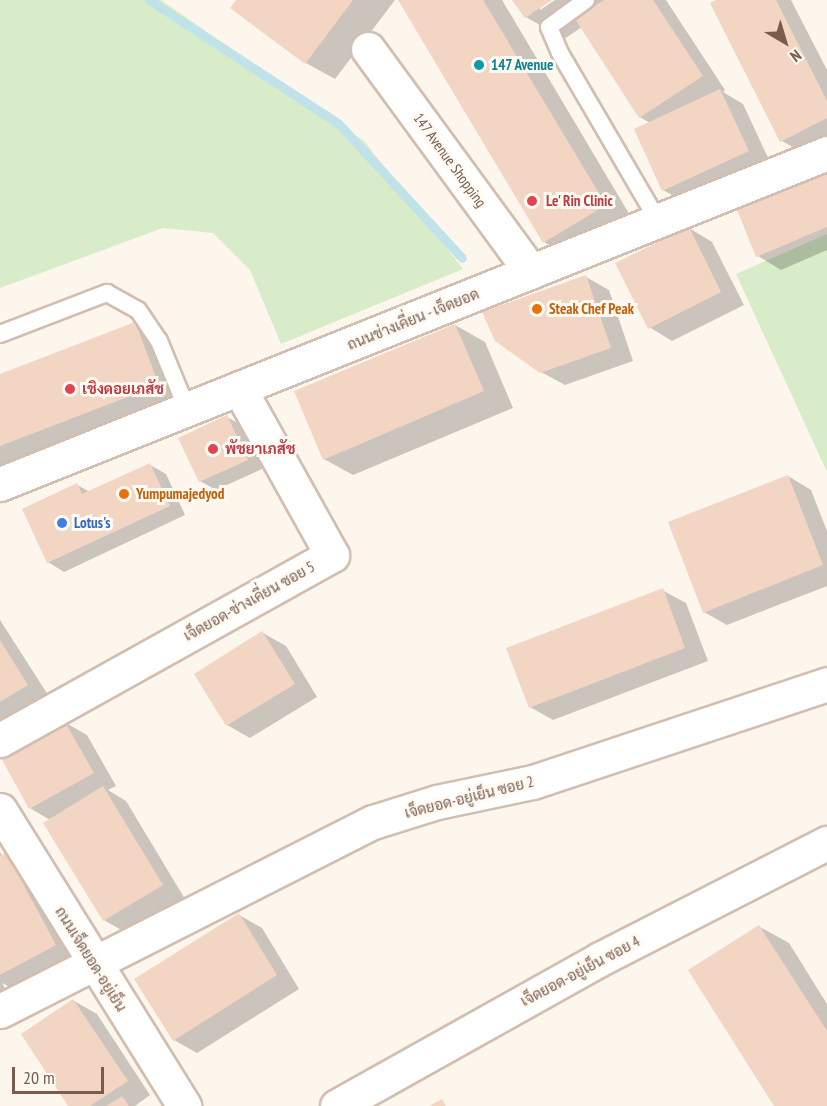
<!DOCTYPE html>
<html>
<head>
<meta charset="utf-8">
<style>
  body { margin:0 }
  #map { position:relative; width:827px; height:1106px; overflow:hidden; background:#fdf6ec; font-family:"PT Sans Narrow",Sarabun,sans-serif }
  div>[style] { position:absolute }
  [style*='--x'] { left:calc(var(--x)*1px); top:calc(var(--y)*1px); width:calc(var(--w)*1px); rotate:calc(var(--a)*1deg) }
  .green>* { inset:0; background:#d8ecc9 }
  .shadow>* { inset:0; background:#0003 }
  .stream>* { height:9px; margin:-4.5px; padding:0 4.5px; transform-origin:4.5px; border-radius:4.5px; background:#bfe3e8 }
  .building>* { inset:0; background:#f3d5c3 }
  .roads { filter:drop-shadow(2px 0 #d1beb0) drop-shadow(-2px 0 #d1beb0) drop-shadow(0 2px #d1beb0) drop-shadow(0 -2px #d1beb0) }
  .service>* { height:16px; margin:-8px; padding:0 8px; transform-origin:8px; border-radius:8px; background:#fff }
  .minor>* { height:33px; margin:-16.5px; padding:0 16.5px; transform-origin:16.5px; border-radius:16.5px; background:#fff }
  .dots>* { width:16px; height:16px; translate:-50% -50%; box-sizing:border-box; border:3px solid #fffaf3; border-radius:50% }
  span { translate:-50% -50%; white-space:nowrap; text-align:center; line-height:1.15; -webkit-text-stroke:6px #fffaf3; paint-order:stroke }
  .culture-label { font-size:15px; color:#0d838f; font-weight:700 }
  .left { translate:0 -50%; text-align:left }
  .street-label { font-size:15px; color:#7a5c4d }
  .health-label { font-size:15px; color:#be3a42; font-weight:700 }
  .food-label { font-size:15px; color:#c56008; font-weight:700 }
  .shop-label { font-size:15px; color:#366cbe; font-weight:700 }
  .north { position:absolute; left:755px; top:12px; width:60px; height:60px; -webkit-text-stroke:4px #fffaf3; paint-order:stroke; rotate:142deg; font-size:16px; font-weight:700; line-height:24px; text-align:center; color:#7a5c4d }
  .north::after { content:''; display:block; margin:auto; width:21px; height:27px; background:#7a5c4d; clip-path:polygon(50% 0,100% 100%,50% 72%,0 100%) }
  .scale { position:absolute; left:12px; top:1067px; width:92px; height:27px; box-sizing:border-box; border:3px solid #7a5c4d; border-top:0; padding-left:8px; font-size:18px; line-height:21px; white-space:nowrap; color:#7a5c4d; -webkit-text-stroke:4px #fffaf3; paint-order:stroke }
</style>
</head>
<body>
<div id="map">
  <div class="green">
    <i style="clip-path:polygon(0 0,161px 0,365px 142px,463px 269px,281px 344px,250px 270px,213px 233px,163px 228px,0 288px)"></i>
    <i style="clip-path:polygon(827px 234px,827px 472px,736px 274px)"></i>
  </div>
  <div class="shadow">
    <i style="clip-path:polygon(238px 0,395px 0,335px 79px,306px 63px,232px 8px)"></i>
    <i style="clip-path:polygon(400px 0,502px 0,634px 222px,574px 259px,544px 242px)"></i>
    <i style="clip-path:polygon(514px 0,549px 0,540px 6px,540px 10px,555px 0,666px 0,725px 90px,723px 92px,743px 104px,771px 164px,686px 203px,663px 190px,650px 123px,640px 117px,582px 27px,564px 39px,526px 17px)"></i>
    <i style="clip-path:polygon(719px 0,791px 0,827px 70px,827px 143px,805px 154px,782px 141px)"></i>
    <i style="clip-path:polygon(827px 173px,827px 250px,781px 270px,758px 256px)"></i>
    <i style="clip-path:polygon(689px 228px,712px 242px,744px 305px,672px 341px,649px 327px)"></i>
    <i style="clip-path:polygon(586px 277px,609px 290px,633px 361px,565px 385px,541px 372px)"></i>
    <i style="clip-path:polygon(135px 324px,164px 341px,188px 402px,0 474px,0 376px)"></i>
    <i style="clip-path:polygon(455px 325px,485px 342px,513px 408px,353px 475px,324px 459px)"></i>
    <i style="clip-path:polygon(227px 417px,243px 426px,262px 469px,216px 490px,200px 481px)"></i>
    <i style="clip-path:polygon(150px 465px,166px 474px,185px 515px,64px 572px,48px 562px,77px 485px,90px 492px)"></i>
    <i style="clip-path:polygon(788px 476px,811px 490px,827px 531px,827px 586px,727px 625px,704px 612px)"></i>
    <i style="clip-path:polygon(662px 590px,686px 603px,708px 661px,553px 720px,530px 707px)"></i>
    <i style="clip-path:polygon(0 620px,50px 698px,0 729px)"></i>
    <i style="clip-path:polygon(263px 633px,286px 646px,317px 697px,250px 738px,227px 725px)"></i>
    <i style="clip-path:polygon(64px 722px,87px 735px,116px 786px,108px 790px,126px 801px,185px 899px,128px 934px,104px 920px,45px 823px,50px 820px,30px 808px)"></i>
    <i style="clip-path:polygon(0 852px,2px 856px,6px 854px,29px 867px,78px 958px,17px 991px,2px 983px,7px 992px,0 996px)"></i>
    <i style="clip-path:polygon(239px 915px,262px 928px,299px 989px,197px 1053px,174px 1040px)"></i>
    <i style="clip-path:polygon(760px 927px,789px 943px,827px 1004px,827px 1106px,776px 1106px)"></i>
    <i style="clip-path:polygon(74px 1001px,97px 1014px,150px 1095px,135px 1106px,70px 1106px)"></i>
  </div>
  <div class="stream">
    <i style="--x:149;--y:0;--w:225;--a:33.1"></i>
    <i style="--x:338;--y:123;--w:183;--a:47.4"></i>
  </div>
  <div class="building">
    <i style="clip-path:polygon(236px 0,353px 0,305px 64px,230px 8px)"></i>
    <i style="clip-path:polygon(398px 0,483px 0,606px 205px,543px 243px)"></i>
    <i style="clip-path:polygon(512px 0,552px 0,525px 18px)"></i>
    <i style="clip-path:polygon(604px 0,653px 0,703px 76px,639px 118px,575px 19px)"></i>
    <i style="clip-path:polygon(716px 0,776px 0,827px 101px,827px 118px,780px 142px,710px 3px)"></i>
    <i style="clip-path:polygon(720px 89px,749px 151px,662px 191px,634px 129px)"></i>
    <i style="clip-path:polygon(827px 172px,827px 227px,756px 257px,737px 210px)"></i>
    <i style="clip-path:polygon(689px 227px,721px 292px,648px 329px,615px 263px)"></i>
    <i style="clip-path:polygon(586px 275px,611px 348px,540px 373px,495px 341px,482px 312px)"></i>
    <i style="clip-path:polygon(135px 322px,159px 385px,0 446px,0 374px)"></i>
    <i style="clip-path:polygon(455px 324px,484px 391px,323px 460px,294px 391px)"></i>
    <i style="clip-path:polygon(227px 415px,248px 460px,199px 482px,178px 438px)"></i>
    <i style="clip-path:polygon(150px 463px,170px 506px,47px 563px,22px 509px,77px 483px,82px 494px)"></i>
    <i style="clip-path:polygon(788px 475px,823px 565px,703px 613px,668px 522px)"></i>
    <i style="clip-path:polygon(663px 588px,685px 648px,529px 708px,506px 648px)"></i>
    <i style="clip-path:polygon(262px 631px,295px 684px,226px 726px,194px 674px)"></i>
    <i style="clip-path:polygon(0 640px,28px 685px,0 702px)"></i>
    <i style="clip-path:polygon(64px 720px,94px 773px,29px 809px,0 756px)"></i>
    <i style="clip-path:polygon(103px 786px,163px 885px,103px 921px,43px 823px)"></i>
    <i style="clip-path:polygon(6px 852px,56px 945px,0 975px,0 856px)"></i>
    <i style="clip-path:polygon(239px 913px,277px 975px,173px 1041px,134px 979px)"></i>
    <i style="clip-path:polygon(759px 925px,827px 1031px,827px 1106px,774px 1106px,688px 970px)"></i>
    <i style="clip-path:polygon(73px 999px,128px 1081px,90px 1106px,68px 1106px,21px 1034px)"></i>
    <i style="clip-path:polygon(122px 1096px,129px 1106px,106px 1106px)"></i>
    <i style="clip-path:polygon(442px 1099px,446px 1106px,429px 1106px)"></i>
  </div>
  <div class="roads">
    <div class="service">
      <i style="--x:586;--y:0;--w:46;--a:143.9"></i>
      <i style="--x:549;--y:27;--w:28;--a:67"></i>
      <i style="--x:560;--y:53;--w:194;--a:59.7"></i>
      <i style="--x:0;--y:334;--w:115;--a:-21"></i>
      <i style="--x:107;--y:293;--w:35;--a:29"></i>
      <i style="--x:138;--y:310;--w:37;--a:56"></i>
      <i style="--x:159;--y:341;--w:74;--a:67.6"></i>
    </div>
    <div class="minor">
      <i style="--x:368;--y:49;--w:276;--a:53.8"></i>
      <i style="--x:0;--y:484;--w:891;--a:-21.81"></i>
      <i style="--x:0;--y:740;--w:380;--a:-29.1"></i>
      <i style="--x:332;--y:555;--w:191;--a:-119.1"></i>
      <i style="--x:0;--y:810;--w:349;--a:58.1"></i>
      <i style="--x:0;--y:1011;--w:418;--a:-26.9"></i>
      <i style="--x:373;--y:822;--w:67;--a:-17.4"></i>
      <i style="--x:437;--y:802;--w:98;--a:-11.8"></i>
      <i style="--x:533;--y:782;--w:310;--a:-18.4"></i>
      <i style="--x:337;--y:1106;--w:301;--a:-29.2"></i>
      <i style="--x:600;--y:959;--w:255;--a:-27.1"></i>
    </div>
  </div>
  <div class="dots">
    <i style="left:479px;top:65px;background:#0f9aa8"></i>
    <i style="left:532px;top:201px;background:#e0444e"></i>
    <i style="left:537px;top:309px;background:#e8710a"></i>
    <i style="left:70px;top:389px;background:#e0444e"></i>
    <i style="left:213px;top:449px;background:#e0444e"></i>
    <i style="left:124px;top:494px;background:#e8710a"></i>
    <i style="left:62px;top:523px;background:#3f7fe0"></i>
  </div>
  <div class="culture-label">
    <span class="left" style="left:491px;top:65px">147 Avenue</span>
  </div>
  <div class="street-label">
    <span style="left:450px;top:160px;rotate:54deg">147 Avenue Shopping</span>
    <span style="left:413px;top:319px;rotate:-22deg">ถนนช่างเคี่ยน - เจ็ดยอด</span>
    <span style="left:249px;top:601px;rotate:-29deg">เจ็ดยอด-ช่างเคี่ยน ซอย 5</span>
    <span style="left:469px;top:797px;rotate:-14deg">เจ็ดยอด-อยู่เย็น ซอย 2</span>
    <span style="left:91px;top:959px;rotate:58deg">ถนนเจ็ดยอด-อยู่เย็น</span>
    <span style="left:580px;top:971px;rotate:-28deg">เจ็ดยอด-อยู่เย็น ซอย 4</span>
  </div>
  <div class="health-label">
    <span class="left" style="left:546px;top:201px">Le' Rin Clinic</span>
    <span class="left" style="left:82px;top:389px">เชิงดอยเภสัช</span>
    <span class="left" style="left:225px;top:449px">พัชยาเภสัช</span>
  </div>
  <div class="food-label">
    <span class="left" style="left:549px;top:309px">Steak Chef Peak</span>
    <span class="left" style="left:136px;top:494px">Yumpumajedyod</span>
  </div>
  <div class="shop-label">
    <span class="left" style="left:74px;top:523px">Lotus's</span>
  </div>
  <div class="north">N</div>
  <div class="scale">20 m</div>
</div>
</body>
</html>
